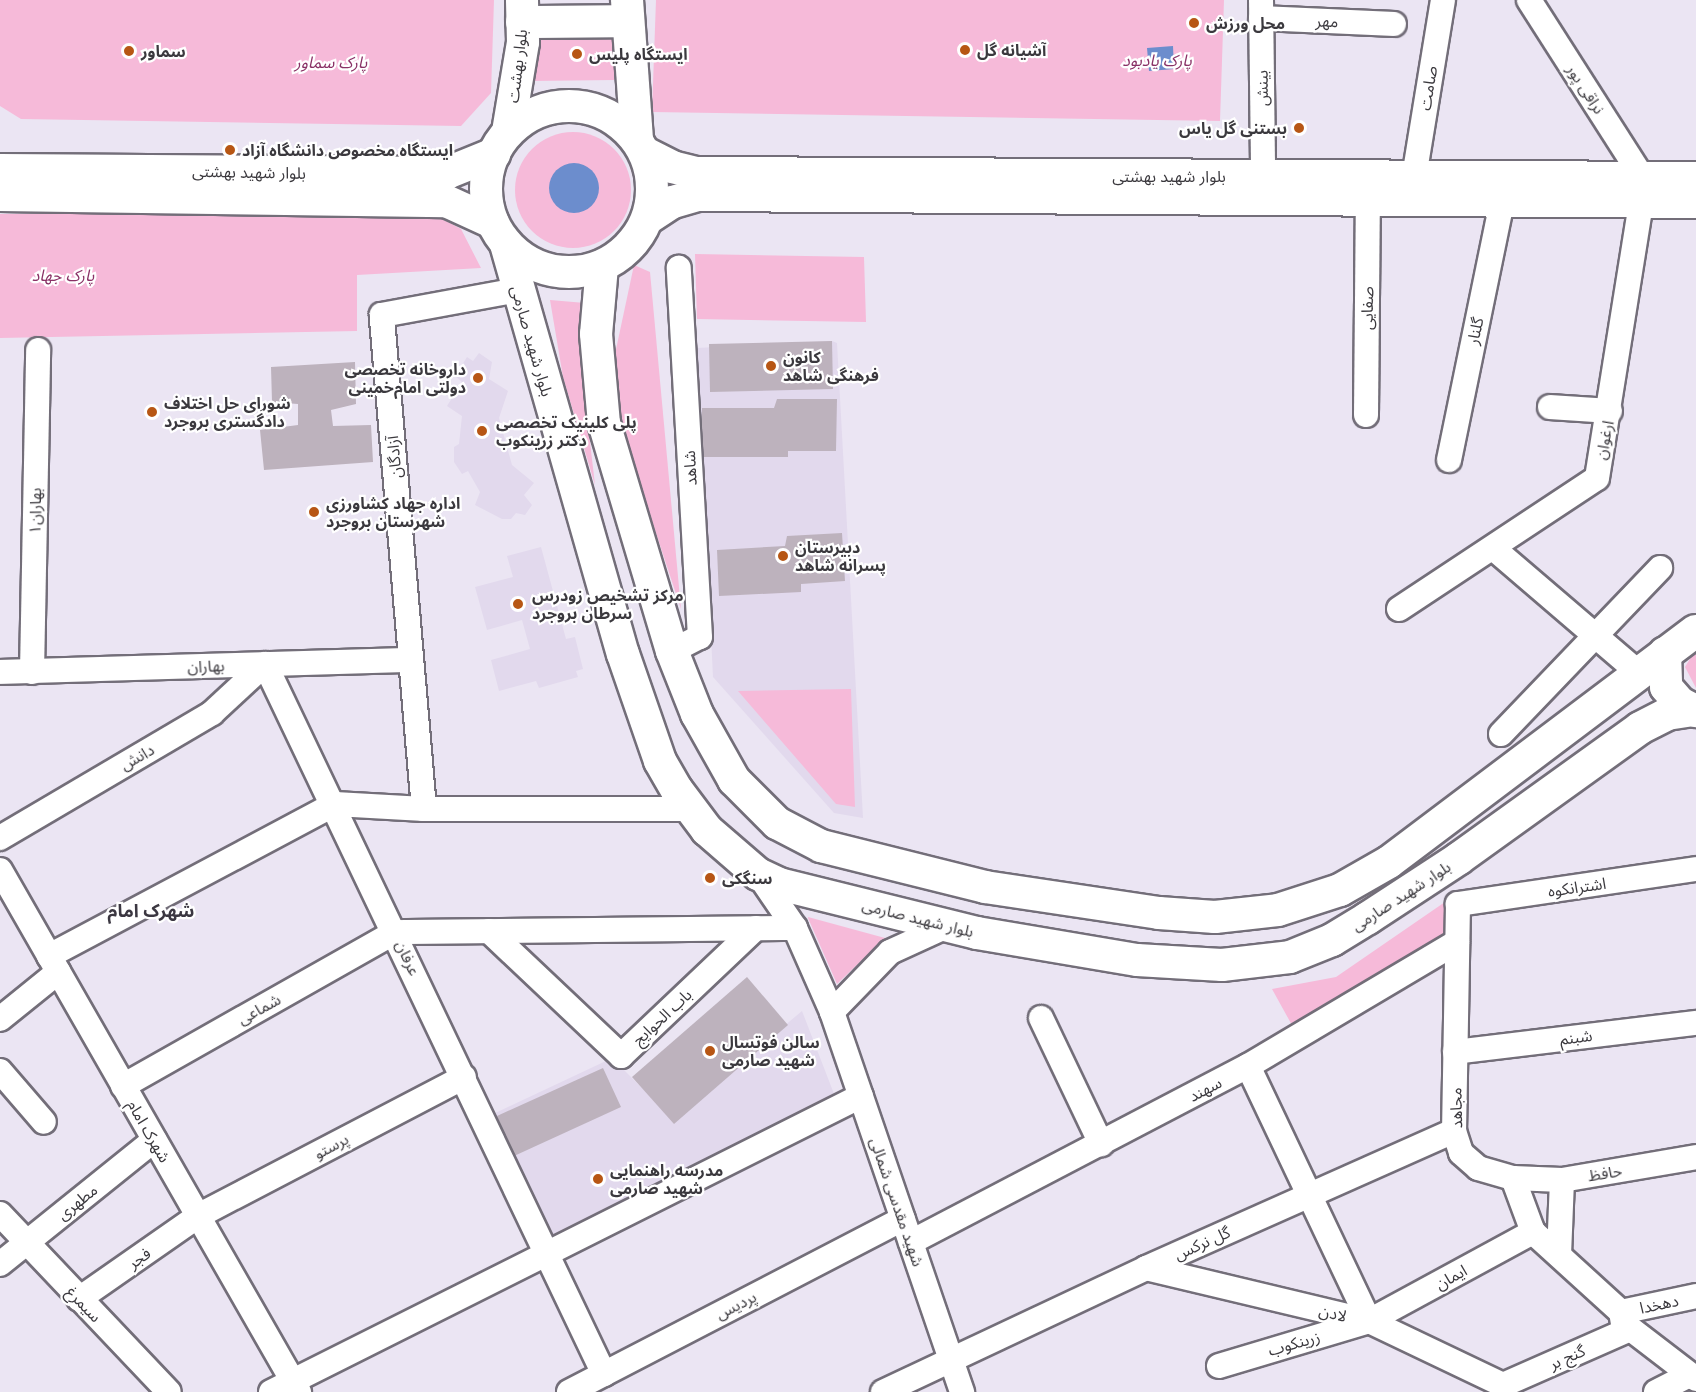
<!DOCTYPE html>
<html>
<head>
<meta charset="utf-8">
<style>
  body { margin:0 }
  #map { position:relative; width:1696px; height:1392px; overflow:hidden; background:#ebe5f3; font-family:Lora,"Noto Sans Arabic",serif }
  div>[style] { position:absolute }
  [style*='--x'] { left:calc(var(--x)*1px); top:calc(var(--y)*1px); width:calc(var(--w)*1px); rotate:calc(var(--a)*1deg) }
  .built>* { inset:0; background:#e2d9ed }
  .green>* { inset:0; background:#f6bad9 }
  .round { border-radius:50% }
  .water>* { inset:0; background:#6c8dcd }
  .building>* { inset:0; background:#bdb2bd }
  .roads { filter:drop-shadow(2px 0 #736e79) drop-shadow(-2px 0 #736e79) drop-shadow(0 2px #736e79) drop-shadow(0 -2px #736e79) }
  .minor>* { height:24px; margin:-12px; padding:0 12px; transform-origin:12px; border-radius:12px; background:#fff }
  .major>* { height:32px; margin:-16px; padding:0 16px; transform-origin:16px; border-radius:16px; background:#fff }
  .major>.ring { margin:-16px; padding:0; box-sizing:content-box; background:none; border:32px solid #fff; border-radius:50% }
  .dots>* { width:16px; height:16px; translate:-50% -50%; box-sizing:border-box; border:3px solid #fff; border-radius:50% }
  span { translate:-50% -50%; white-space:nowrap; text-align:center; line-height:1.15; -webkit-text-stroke:4.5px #fff; paint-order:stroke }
  .street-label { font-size:16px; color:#3b393e }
  .poi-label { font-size:16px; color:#3b393e; font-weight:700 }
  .left { translate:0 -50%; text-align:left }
  .right { translate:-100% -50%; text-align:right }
  .park-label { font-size:16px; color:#893166; font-style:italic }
  .neighbourhood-label { font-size:18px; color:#3b3741; font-weight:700 }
</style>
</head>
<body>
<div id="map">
  <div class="built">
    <i style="clip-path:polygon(832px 341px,837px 343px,863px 818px,834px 813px,713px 677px,697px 348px)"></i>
    <i style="clip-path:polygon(479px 353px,492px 362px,489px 379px,508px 391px,499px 418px,512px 465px,534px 483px,524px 495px,532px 505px,525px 515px,516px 513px,511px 519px,502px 519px,475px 505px,480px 492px,468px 471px,462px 474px,454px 462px,454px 447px,459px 444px,462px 416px,447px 406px,462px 382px,455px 376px,467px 357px,473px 361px)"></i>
    <i style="clip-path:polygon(541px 547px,566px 639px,575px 637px,583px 669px,576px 671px,578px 677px,539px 688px,536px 681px,499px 691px,491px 660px,530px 649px,522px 620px,487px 630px,475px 587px,513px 577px,507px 556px)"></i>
    <i style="clip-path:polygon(802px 1011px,836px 1099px,553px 1239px,491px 1115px,608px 1060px,624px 1070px,673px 1119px)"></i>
  </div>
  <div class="green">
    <i style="clip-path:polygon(0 0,494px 0,491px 93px,461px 126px,21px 119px,0 106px)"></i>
    <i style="clip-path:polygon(656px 0,1224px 0,1220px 121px,652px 112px)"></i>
    <i style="clip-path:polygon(531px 30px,614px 30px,614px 80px,531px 81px)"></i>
    <i class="round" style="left:515px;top:132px;width:116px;height:116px"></i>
    <i style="clip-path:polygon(0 214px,433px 214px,461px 229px,481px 268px,357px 275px,357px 331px,0 338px)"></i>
    <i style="clip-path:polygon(695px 254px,864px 257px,866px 322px,697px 319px)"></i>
    <i style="clip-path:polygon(634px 265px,650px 272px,681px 609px,608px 387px)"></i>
    <i style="clip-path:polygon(550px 300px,585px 303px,582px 373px,595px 485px,563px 377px)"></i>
    <i style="clip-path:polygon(1696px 649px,1696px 688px,1685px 667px)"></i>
    <i style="clip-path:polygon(851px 689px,855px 807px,836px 804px,738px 691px)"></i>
    <i style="clip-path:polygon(1454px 900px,1453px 932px,1293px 1027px,1272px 989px,1336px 977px,1445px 902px)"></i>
    <i style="clip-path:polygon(808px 918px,808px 917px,885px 938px,837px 984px)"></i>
  </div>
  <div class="water">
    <i style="clip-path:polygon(1173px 46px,1174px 69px,1149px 71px,1147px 48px)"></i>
    <i class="round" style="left:549px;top:163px;width:50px;height:50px"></i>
  </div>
  <div class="building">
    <i style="clip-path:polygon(832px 341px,833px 389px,710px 392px,709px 344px)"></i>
    <i style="clip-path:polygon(355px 362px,356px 404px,331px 410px,333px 426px,371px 425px,373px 462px,264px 470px,260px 430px,298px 425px,298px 404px,272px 402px,271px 367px)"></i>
    <i style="clip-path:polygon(777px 399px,837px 399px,836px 451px,788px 451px,788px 457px,701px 457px,702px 408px,774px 408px)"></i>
    <i style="clip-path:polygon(842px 533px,845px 581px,801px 584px,801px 592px,719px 596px,717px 550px,785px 546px,787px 536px)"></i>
    <i style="clip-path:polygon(747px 977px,788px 1025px,674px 1124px,632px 1077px)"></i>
    <i style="clip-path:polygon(603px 1068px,621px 1107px,514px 1156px,497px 1116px)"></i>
  </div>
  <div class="roads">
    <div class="minor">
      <i style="--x:1261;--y:0;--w:176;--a:89.3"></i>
      <i style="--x:1529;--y:0;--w:211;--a:57.4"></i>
      <i style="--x:1261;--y:18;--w:133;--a:2.6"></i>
      <i style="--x:1414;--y:177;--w:179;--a:-80.7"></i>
      <i style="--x:1550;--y:407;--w:60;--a:3.8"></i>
      <i style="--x:1366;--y:415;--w:215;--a:-89.5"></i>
      <i style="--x:1449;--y:460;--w:264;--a:-78.4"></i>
      <i style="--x:1493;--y:548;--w:192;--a:40.6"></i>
      <i style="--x:1399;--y:609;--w:237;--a:-33.5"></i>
      <i style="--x:1597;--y:478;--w:278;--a:-80.9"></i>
      <i style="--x:672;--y:651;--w:31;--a:-27"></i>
      <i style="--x:700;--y:637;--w:370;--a:-93.3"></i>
      <i style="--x:0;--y:672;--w:411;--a:-1.7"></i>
      <i style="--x:32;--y:672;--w:322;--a:-88.9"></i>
      <i style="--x:1501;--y:734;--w:230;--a:-46.2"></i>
      <i style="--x:424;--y:809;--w:496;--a:-94.9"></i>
      <i style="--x:382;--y:315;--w:138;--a:-10.4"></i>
      <i style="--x:0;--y:838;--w:246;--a:-30.5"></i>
      <i style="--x:212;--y:713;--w:72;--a:-42.8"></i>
      <i style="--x:265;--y:664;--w:787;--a:64.48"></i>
      <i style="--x:1696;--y:869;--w:241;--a:171.6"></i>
      <i style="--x:1458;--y:904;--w:227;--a:91"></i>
      <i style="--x:1454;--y:1131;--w:23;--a:72"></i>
      <i style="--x:1461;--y:1153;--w:23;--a:41"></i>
      <i style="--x:1478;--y:1168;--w:36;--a:16"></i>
      <i style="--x:1513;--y:1178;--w:58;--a:69.7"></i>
      <i style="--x:1533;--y:1232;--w:119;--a:42.3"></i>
      <i style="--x:1621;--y:1312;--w:11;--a:80"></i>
      <i style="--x:1623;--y:1323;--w:92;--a:37.5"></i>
      <i style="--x:0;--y:870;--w:602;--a:60.2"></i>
      <i style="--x:758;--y:874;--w:65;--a:55.6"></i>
      <i style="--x:795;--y:928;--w:92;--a:66.2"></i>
      <i style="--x:832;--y:1012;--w:402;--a:71.1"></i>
      <i style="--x:489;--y:931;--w:182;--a:43.4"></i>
      <i style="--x:621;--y:1056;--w:186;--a:-43.5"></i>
      <i style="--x:49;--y:956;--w:324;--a:-28"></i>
      <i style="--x:335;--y:804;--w:89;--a:3.2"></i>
      <i style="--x:424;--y:809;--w:266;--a:0"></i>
      <i style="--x:832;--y:1012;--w:83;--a:-46"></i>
      <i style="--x:890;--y:952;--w:63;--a:-24.5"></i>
      <i style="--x:1041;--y:1018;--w:140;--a:64.5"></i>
      <i style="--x:0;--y:1019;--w:75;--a:-39"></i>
      <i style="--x:1455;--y:1052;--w:243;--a:-6.9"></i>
      <i style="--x:1248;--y:1066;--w:243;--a:-30.7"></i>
      <i style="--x:0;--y:1071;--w:67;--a:49.2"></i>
      <i style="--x:123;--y:1086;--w:313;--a:-29.5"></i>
      <i style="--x:395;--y:932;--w:400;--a:-0.6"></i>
      <i style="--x:1513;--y:1178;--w:49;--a:2.3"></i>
      <i style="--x:1562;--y:1180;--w:136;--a:-9.7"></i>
      <i style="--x:0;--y:1214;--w:245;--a:46.5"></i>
      <i style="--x:911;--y:1242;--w:380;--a:-27.6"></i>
      <i style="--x:1248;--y:1066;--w:282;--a:64.6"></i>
      <i style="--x:1559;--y:1255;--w:75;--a:-87.7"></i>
      <i style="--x:0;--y:1264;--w:198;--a:-38.8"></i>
      <i style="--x:1146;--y:1268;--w:229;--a:13.4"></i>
      <i style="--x:1369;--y:1321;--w:148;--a:25.5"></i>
      <i style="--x:1503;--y:1385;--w:7;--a:98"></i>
      <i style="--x:79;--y:1299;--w:145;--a:-34.9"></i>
      <i style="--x:198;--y:1216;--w:300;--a:-27.6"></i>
      <i style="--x:1621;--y:1312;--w:77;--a:-12"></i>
      <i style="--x:1219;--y:1366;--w:157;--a:-16.7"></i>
      <i style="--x:1369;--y:1321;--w:187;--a:-28.5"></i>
      <i style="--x:1503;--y:1385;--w:139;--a:-23.8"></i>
      <i style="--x:271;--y:1392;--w:660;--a:-26.64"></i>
      <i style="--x:569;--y:1392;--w:376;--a:-27.4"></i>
      <i style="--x:883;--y:1392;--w:291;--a:-25.2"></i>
      <i style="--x:1146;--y:1268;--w:337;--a:-24"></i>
      <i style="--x:1656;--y:1392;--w:38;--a:-27"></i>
    </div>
    <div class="major">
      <i style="--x:627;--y:0;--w:139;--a:85.9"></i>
      <i style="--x:522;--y:22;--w:106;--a:-0.5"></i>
      <i class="ring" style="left:486px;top:106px;width:134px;height:134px"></i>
      <i style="--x:508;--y:132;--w:91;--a:-80.5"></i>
      <i style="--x:523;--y:42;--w:42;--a:-91.4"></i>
      <i style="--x:645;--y:153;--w:30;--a:27"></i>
      <i style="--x:672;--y:167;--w:25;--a:14"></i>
      <i style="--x:696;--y:173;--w:1000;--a:0.29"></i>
      <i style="--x:0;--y:170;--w:447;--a:0.4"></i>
      <i style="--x:447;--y:173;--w:51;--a:-22"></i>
      <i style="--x:0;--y:195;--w:446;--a:0.8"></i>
      <i style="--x:446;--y:201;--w:51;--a:24.5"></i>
      <i style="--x:648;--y:218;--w:30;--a:-33"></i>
      <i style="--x:673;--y:202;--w:26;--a:-16"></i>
      <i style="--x:698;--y:195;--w:998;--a:0.4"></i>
      <i style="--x:506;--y:244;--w:426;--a:74.1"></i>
      <i style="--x:623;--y:654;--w:113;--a:70.9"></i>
      <i style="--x:660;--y:761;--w:34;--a:60"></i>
      <i style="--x:677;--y:790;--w:50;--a:53.1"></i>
      <i style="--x:707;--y:830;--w:67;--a:40.8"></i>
      <i style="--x:758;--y:874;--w:23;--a:25"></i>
      <i style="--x:779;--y:884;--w:204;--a:13.9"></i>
      <i style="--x:977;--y:933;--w:162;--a:9.6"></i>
      <i style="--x:1137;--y:960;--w:85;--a:3.4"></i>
      <i style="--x:1222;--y:965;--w:68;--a:-6.7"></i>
      <i style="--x:1290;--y:957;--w:45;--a:-22"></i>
      <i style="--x:1332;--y:940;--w:42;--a:-31.4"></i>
      <i style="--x:1368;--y:918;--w:108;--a:-33.2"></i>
      <i style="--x:1458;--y:859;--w:224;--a:-35.7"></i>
      <i style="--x:1640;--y:728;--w:30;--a:-27"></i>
      <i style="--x:1667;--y:714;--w:25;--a:-9"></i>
      <i style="--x:602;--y:266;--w:68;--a:95"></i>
      <i style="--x:596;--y:334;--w:89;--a:84.9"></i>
      <i style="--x:604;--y:423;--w:238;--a:73.4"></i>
      <i style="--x:672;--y:651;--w:68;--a:68.4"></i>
      <i style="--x:697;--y:714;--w:76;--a:60.7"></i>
      <i style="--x:734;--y:780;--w:61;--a:45"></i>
      <i style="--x:777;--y:823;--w:50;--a:27.6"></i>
      <i style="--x:821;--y:846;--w:169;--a:14"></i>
      <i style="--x:985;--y:887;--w:176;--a:8.5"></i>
      <i style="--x:1159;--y:913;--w:56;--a:4.1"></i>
      <i style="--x:1215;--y:917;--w:63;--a:-6.3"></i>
      <i style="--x:1278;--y:910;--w:65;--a:-17.9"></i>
      <i style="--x:1340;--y:890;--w:56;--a:-29.7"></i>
      <i style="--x:1389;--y:862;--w:384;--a:-37"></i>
      <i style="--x:1665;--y:653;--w:34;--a:88"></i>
      <i style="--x:1666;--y:687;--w:21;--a:49"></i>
      <i style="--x:1680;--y:703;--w:18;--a:27"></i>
    </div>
  </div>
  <div class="dots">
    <i style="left:1194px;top:23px;background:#b75614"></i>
    <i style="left:965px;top:50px;background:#b75614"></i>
    <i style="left:129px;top:51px;background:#b75614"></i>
    <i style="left:577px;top:54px;background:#b75614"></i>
    <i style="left:1299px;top:128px;background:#b75614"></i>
    <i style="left:230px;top:150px;background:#b75614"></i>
    <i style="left:771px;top:366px;background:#b75614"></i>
    <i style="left:478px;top:378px;background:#b75614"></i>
    <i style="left:152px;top:412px;background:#b75614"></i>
    <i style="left:482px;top:431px;background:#b75614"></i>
    <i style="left:314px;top:512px;background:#b75614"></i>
    <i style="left:783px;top:556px;background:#b75614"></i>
    <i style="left:518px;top:604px;background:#b75614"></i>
    <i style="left:710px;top:878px;background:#b75614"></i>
    <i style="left:710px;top:1051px;background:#b75614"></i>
    <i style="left:598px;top:1179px;background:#b75614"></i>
  </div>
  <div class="street-label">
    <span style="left:1327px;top:21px;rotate:2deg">مهر</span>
    <span style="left:517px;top:66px;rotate:-83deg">بلوار بهشت</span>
    <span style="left:1262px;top:88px;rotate:-91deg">بینش</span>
    <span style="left:1428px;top:88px;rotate:-81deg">صامت</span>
    <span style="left:1586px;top:89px;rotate:57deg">نراقی پور</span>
    <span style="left:249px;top:172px;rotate:1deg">بلوار شهید بهشتی</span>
    <span style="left:1169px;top:176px">بلوار شهید بهشتی</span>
    <span style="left:1367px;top:308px;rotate:-89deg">صفایی</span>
    <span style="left:1475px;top:331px;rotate:-78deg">گلنار</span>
    <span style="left:532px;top:341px;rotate:74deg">بلوار شهید صارمی</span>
    <span style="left:1604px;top:440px;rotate:-79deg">ارغوان</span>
    <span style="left:394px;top:457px;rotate:-95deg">آزادگان</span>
    <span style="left:690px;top:468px;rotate:-93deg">شاهد</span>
    <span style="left:35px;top:511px;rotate:-89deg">بهاران۱</span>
    <span style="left:206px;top:666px;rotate:-2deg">بهاران</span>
    <span style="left:137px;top:757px;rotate:-30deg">دانش</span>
    <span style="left:1577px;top:887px;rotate:-8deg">اشترانکوه</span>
    <span style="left:1401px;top:896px;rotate:-33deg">بلوار شهید صارمی</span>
    <span style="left:918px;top:918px;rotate:14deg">بلوار شهید صارمی</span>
    <span style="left:408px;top:958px;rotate:65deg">عرفان</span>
    <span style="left:259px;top:1009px;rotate:-29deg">شماعی</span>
    <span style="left:662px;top:1017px;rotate:-43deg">باب الحوایج</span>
    <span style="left:1576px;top:1037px;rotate:-7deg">شبنم</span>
    <span style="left:1205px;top:1089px;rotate:-28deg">سهند</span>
    <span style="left:1456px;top:1108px;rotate:-91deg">مجاهد</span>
    <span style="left:149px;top:1131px;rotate:60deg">شهرک امام</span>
    <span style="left:331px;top:1146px;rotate:-28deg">پرستو</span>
    <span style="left:1605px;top:1173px;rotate:-9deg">حافظ</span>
    <span style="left:77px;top:1202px;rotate:-39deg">مطهری</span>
    <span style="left:897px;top:1202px;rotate:71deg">شهید مقدسی شمالی</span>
    <span style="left:1202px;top:1243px;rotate:-24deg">گل نرکس</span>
    <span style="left:139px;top:1258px;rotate:-35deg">فجر</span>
    <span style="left:1451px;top:1277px;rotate:-29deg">ایمان</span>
    <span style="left:84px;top:1304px;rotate:46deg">سیمرغ</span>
    <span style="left:1659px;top:1304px;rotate:-12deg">دهخدا</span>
    <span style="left:736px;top:1305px;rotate:-27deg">پردیس</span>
    <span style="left:1333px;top:1313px;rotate:14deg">لادن</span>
    <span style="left:1294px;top:1343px;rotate:-16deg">زرینکوب</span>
    <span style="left:1567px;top:1357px;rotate:-24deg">گنج بر</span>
  </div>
  <div class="poi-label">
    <span class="left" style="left:1206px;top:23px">محل ورزش</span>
    <span class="left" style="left:977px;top:50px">آشیانه گل</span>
    <span class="left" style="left:141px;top:51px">سماور</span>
    <span class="left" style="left:589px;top:54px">ایستگاه پلیس</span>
    <span class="right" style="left:1287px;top:128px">بستنی گل یاس</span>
    <span class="left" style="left:242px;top:150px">ایستگاه مخصوص دانشگاه آزاد</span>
    <span class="left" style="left:783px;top:366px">کانون<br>فرهنگی شاهد</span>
    <span class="right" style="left:466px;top:378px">داروخانه تخصصی<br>دولتی امام‌خمینی</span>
    <span class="left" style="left:164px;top:412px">شورای حل اختلاف<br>دادگستری بروجرد</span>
    <span class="left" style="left:496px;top:431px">پلی کلینیک تخصصی<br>دکتر زرینکوب</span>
    <span class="left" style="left:326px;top:512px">اداره جهاد کشاورزی<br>شهرستان بروجرد</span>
    <span class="left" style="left:795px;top:556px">دبیرستان<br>پسرانه شاهد</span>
    <span class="left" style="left:532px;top:604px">مرکز تشخیص زودرس<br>سرطان بروجرد</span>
    <span class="left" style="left:722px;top:878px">سنگکی</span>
    <span class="left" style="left:722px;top:1051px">سالن فوتسال<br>شهید صارمی</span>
    <span class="left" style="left:610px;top:1179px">مدرسه راهنمایی<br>شهید صارمی</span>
  </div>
  <div class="park-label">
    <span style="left:1157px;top:60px">پارک یادبود</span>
    <span style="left:331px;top:62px">پارک سماور</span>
    <span style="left:63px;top:275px">پارک جهاد</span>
  </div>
  <div class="neighbourhood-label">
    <span style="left:151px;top:911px">شهرک امام</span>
  </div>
</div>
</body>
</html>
